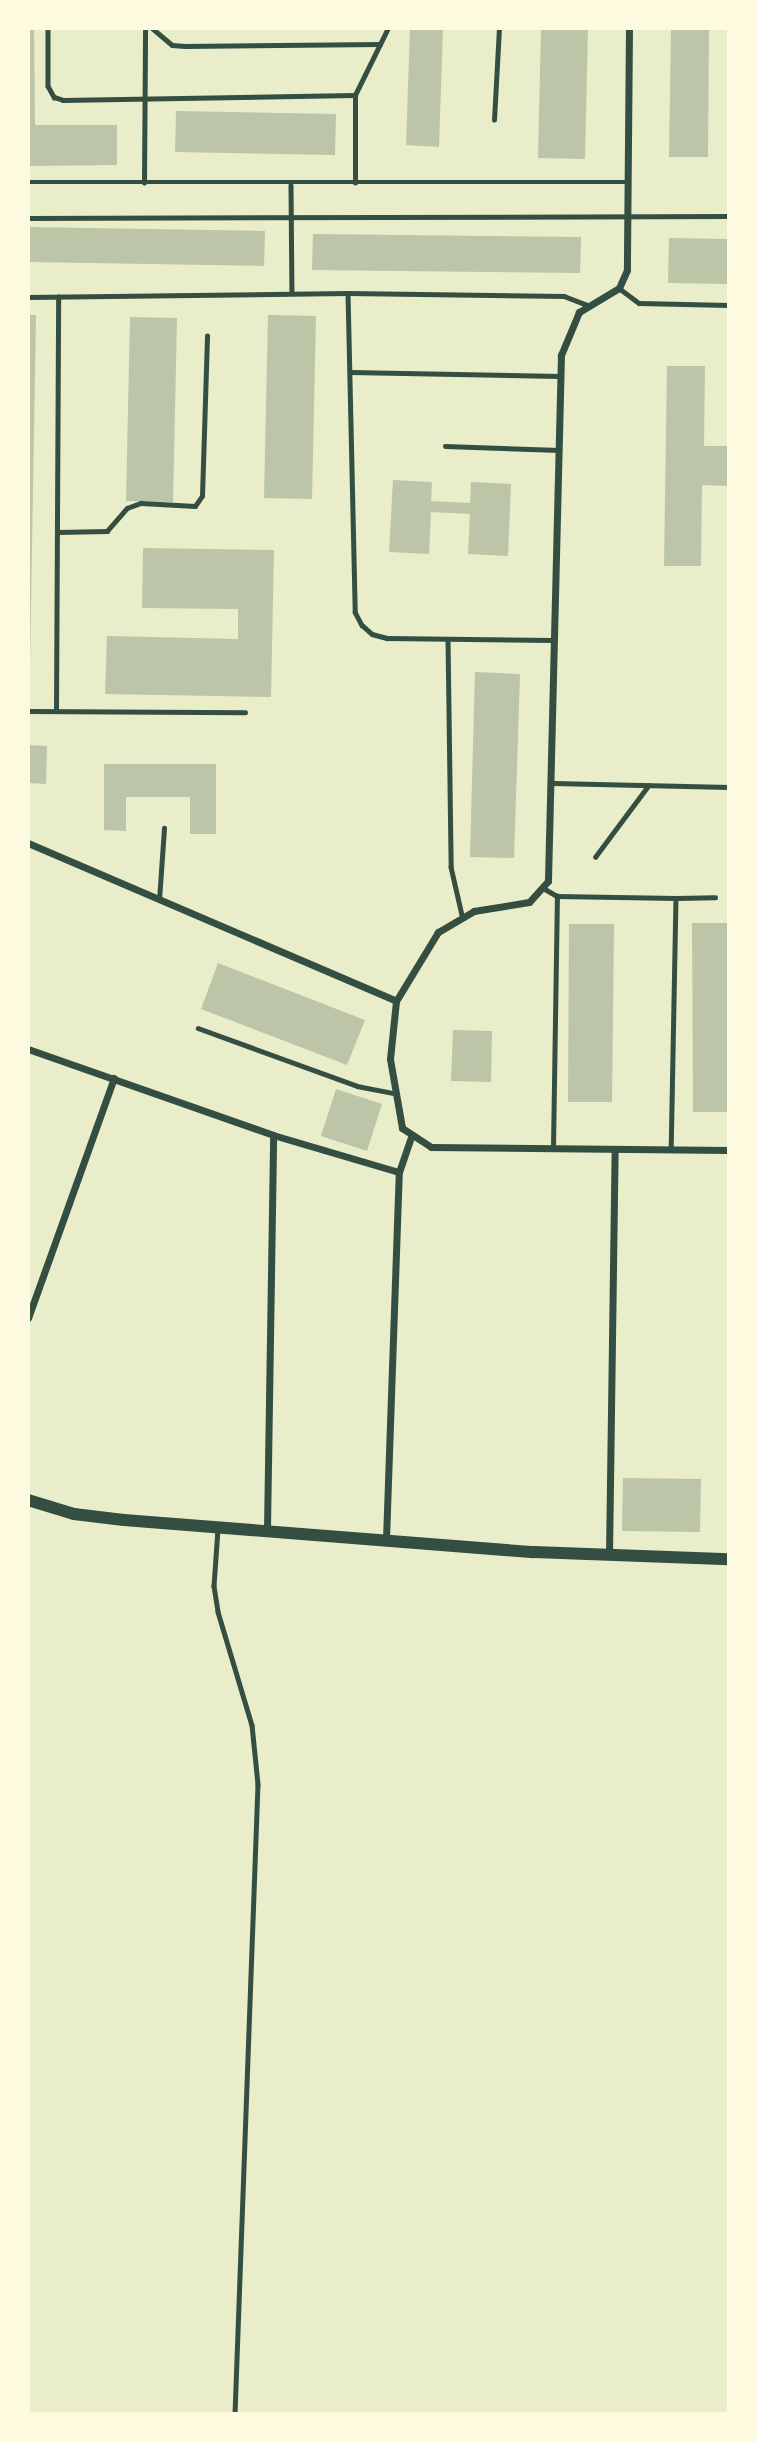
<!DOCTYPE html>
<html>
<head>
<meta charset="utf-8">
<style>
  body { margin:0 }
  #map { position:relative; width:757px; height:2442px; overflow:hidden; background:#e9edc9; font-family:Rubik,sans-serif }
  div>[style] { position:absolute }
  [style*='--x'] { left:calc(var(--x)*1px); top:calc(var(--y)*1px); width:calc(var(--w)*1px); rotate:calc(var(--a)*1deg) }
  .building>* { inset:0; background:#bcc5a7 }
  .service>* { height:4.5px; margin:-2.25px; padding:0 2.25px; transform-origin:2.25px; border-radius:2.25px; background:#344e41 }
  .minor>* { height:7px; margin:-3.5px; padding:0 3.5px; transform-origin:3.5px; border-radius:3.5px; background:#344e41 }
  .secondary>* { height:12px; margin:-6px; padding:0 6px; transform-origin:6px; border-radius:6px; background:#344e41 }
  span { translate:-50% -50%; white-space:nowrap; text-align:center; line-height:1.15; -webkit-text-stroke:7px #fefae0; paint-order:stroke }
  .frame { position:absolute; inset:0; border:30px solid #fefae0; pointer-events:none }
</style>
</head>
<body>
<div id="map">
  <div class="building">
    <i style="clip-path:polygon(28px 28px,34px 28px,35px 125px,117px 125px,117px 165px,28px 166px)"></i>
    <i style="clip-path:polygon(410px 28px,443px 28px,439px 147px,406px 145px)"></i>
    <i style="clip-path:polygon(541px 28px,588px 28px,585px 159px,538px 158px)"></i>
    <i style="clip-path:polygon(671px 28px,709px 28px,708px 157px,669px 157px)"></i>
    <i style="clip-path:polygon(176px 111px,336px 114px,335px 155px,175px 152px)"></i>
    <i style="clip-path:polygon(28px 227px,265px 231px,264px 266px,28px 262px)"></i>
    <i style="clip-path:polygon(313px 234px,581px 237px,580px 273px,312px 270px)"></i>
    <i style="clip-path:polygon(669px 238px,729px 239px,729px 284px,668px 283px)"></i>
    <i style="clip-path:polygon(28px 315px,36px 315px,30px 663px,28px 663px)"></i>
    <i style="clip-path:polygon(268px 315px,316px 316px,312px 499px,264px 498px)"></i>
    <i style="clip-path:polygon(130px 317px,177px 318px,173px 502px,126px 501px)"></i>
    <i style="clip-path:polygon(667px 366px,705px 366px,704px 446px,729px 446px,729px 486px,702px 485px,701px 566px,664px 566px)"></i>
    <i style="clip-path:polygon(393px 480px,432px 482px,431px 501px,470px 503px,471px 482px,511px 484px,508px 556px,468px 554px,470px 514px,431px 512px,429px 554px,389px 552px)"></i>
    <i style="clip-path:polygon(143px 548px,274px 550px,271px 697px,105px 694px,107px 636px,238px 639px,238px 609px,142px 608px)"></i>
    <i style="clip-path:polygon(475px 672px,520px 674px,514px 858px,470px 857px)"></i>
    <i style="clip-path:polygon(28px 745px,47px 746px,46px 784px,28px 783px)"></i>
    <i style="clip-path:polygon(104px 764px,216px 764px,216px 834px,190px 834px,190px 797px,126px 797px,126px 831px,104px 830px)"></i>
    <i style="clip-path:polygon(692px 923px,729px 923px,729px 1112px,693px 1112px)"></i>
    <i style="clip-path:polygon(569px 924px,614px 924px,612px 1102px,568px 1102px)"></i>
    <i style="clip-path:polygon(218px 963px,365px 1020px,347px 1065px,201px 1009px)"></i>
    <i style="clip-path:polygon(453px 1030px,492px 1031px,491px 1082px,451px 1081px)"></i>
    <i style="clip-path:polygon(336px 1089px,382px 1104px,367px 1151px,321px 1136px)"></i>
    <i style="clip-path:polygon(623px 1478px,701px 1479px,700px 1532px,622px 1531px)"></i>
  </div>
  <div class="service">
    <i style="--x:48;--y:28;--w:58;--a:90"></i>
    <i style="--x:48;--y:86;--w:13;--a:61"></i>
    <i style="--x:54;--y:97;--w:9;--a:18"></i>
    <i style="--x:63;--y:100;--w:292;--a:-1"></i>
    <i style="--x:152;--y:28;--w:26;--a:40"></i>
    <i style="--x:172;--y:45;--w:13;--a:4"></i>
    <i style="--x:185;--y:46;--w:195;--a:-0.6"></i>
    <i style="--x:494;--y:120;--w:92;--a:-86.9"></i>
    <i style="--x:28;--y:182;--w:600;--a:0"></i>
    <i style="--x:144;--y:183;--w:155;--a:-89.6"></i>
    <i style="--x:355;--y:183;--w:88;--a:-90"></i>
    <i style="--x:355;--y:95;--w:75;--a:-63.8"></i>
    <i style="--x:291;--y:185;--w:108;--a:89.5"></i>
    <i style="--x:28;--y:218;--w:701;--a:-0.16"></i>
    <i style="--x:619;--y:288;--w:25;--a:37"></i>
    <i style="--x:639;--y:303;--w:90;--a:1.3"></i>
    <i style="--x:348;--y:293;--w:216;--a:0.8"></i>
    <i style="--x:564;--y:296;--w:25;--a:21"></i>
    <i style="--x:28;--y:297;--w:320;--a:-0.7"></i>
    <i style="--x:348;--y:293;--w:319;--a:88.7"></i>
    <i style="--x:355;--y:612;--w:15;--a:62"></i>
    <i style="--x:362;--y:625;--w:13;--a:42"></i>
    <i style="--x:372;--y:634;--w:16;--a:15"></i>
    <i style="--x:387;--y:638;--w:166;--a:0.7"></i>
    <i style="--x:350;--y:372;--w:210;--a:1.1"></i>
    <i style="--x:445;--y:446;--w:114;--a:2"></i>
    <i style="--x:58;--y:532;--w:49;--a:-1.2"></i>
    <i style="--x:107;--y:531;--w:30;--a:-49"></i>
    <i style="--x:127;--y:508;--w:15;--a:-20"></i>
    <i style="--x:141;--y:503;--w:54;--a:3.2"></i>
    <i style="--x:195;--y:506;--w:12;--a:-55"></i>
    <i style="--x:202;--y:496;--w:160;--a:-88.2"></i>
    <i style="--x:448;--y:639;--w:228;--a:89.2"></i>
    <i style="--x:451;--y:867;--w:49;--a:77.1"></i>
    <i style="--x:28;--y:711;--w:217;--a:0.3"></i>
    <i style="--x:56;--y:711;--w:414;--a:-89.7"></i>
    <i style="--x:553;--y:783;--w:176;--a:1.3"></i>
    <i style="--x:595;--y:857;--w:89;--a:-53.3"></i>
    <i style="--x:545;--y:889;--w:14;--a:30"></i>
    <i style="--x:557;--y:896;--w:119;--a:1"></i>
    <i style="--x:676;--y:898;--w:251;--a:91.1"></i>
    <i style="--x:676;--y:898;--w:39;--a:-1"></i>
    <i style="--x:159;--y:900;--w:72;--a:-86"></i>
    <i style="--x:198;--y:1028;--w:169;--a:20"></i>
    <i style="--x:357;--y:1086;--w:37;--a:11"></i>
    <i style="--x:553;--y:1147;--w:251;--a:-89.1"></i>
    <i style="--x:218;--y:1529;--w:57;--a:94"></i>
    <i style="--x:214;--y:1586;--w:26;--a:81"></i>
    <i style="--x:218;--y:1612;--w:118;--a:73.3"></i>
    <i style="--x:252;--y:1725;--w:59;--a:84.2"></i>
    <i style="--x:258;--y:1784;--w:630;--a:92.09"></i>
  </div>
  <div class="minor">
    <i style="--x:629;--y:28;--w:242;--a:90.5"></i>
    <i style="--x:627;--y:270;--w:20;--a:114"></i>
    <i style="--x:619;--y:288;--w:47;--a:149"></i>
    <i style="--x:579;--y:312;--w:47;--a:112.7"></i>
    <i style="--x:561;--y:355;--w:526;--a:91.42"></i>
    <i style="--x:548;--y:881;--w:28;--a:132"></i>
    <i style="--x:529;--y:902;--w:56;--a:170.7"></i>
    <i style="--x:474;--y:911;--w:42;--a:149.7"></i>
    <i style="--x:438;--y:932;--w:81;--a:121.3"></i>
    <i style="--x:396;--y:1001;--w:58;--a:95.9"></i>
    <i style="--x:390;--y:1059;--w:70;--a:80.1"></i>
    <i style="--x:402;--y:1128;--w:35;--a:33"></i>
    <i style="--x:431;--y:1147;--w:298;--a:0.6"></i>
    <i style="--x:28;--y:843;--w:400;--a:23.2"></i>
    <i style="--x:28;--y:1049;--w:260;--a:19.3"></i>
    <i style="--x:273;--y:1135;--w:131;--a:16.4"></i>
    <i style="--x:399;--y:1172;--w:36;--a:-71"></i>
    <i style="--x:28;--y:1318;--w:255;--a:-70.3"></i>
    <i style="--x:267;--y:1529;--w:394;--a:-89.1"></i>
    <i style="--x:386;--y:1539;--w:367;--a:-88"></i>
    <i style="--x:609;--y:1555;--w:406;--a:-89.2"></i>
  </div>
  <div class="secondary">
    <i style="--x:28;--y:1500;--w:48;--a:16.9"></i>
    <i style="--x:74;--y:1514;--w:50;--a:6.8"></i>
    <i style="--x:124;--y:1520;--w:411;--a:4.5"></i>
    <i style="--x:534;--y:1552;--w:195;--a:2.1"></i>
  </div>
  <div class="frame"></div>
</div>
</body>
</html>
